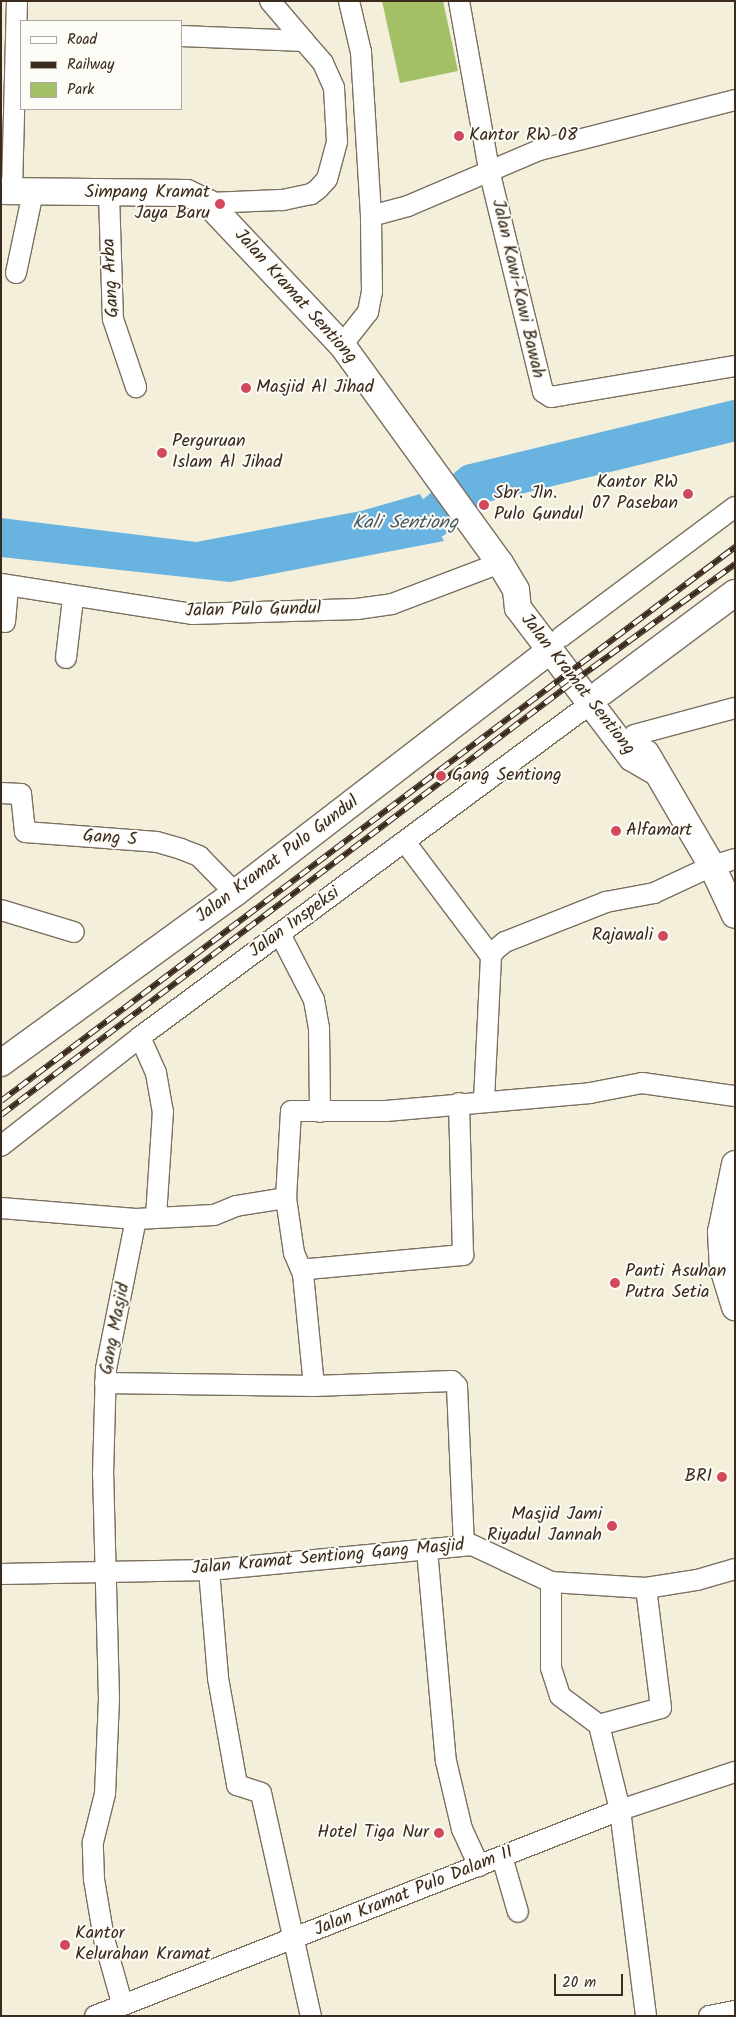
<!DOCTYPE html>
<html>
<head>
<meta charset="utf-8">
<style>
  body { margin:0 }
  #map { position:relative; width:736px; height:2017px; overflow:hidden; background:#f3efdb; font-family:Kalam,sans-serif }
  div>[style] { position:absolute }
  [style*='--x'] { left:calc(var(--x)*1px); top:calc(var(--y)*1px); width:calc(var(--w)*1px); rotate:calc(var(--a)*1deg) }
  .green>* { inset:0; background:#a3c067 }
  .water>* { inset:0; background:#69b3e1 }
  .river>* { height:41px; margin:-20.5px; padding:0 20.5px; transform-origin:20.5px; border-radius:20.5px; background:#69b3e1 }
  .roads { filter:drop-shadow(1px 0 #7b6f60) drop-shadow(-1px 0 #7b6f60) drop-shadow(0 1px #7b6f60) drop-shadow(0 -1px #7b6f60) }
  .minor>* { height:20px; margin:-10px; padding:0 10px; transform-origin:10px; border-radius:10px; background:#fff }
  .tertiary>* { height:26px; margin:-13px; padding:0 13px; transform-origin:13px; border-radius:13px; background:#fff }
  .rail>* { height:5.5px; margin-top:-2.75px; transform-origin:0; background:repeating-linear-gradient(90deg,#fdfcf7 0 11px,#3b2a1e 0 22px); box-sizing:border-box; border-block:1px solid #3b2a1e }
  .dots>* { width:14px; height:14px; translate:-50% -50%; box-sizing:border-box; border:2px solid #fdfcf7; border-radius:50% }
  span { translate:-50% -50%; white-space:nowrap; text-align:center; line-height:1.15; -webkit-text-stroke:4px #fdfcf7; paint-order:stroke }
  .poi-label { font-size:18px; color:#3b2a1e }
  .left { translate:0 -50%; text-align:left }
  .right { translate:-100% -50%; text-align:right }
  .street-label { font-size:18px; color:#3b2a1e }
  .water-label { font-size:19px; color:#4b5a62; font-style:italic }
  .frame { position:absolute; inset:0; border:2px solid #3b2a1e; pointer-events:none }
  .legend { position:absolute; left:20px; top:20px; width:162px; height:90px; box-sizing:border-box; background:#fdfcf7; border:1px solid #afa8a0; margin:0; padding:6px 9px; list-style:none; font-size:15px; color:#3b2a1e }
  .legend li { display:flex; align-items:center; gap:10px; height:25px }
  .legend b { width:25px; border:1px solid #afa8a0 }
  .scale { position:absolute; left:554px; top:1974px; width:69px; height:22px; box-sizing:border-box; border:2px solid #3b2a1e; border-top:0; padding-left:6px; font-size:15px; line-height:18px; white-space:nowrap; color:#3b2a1e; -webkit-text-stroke:4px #fdfcf7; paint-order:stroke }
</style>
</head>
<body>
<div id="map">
  <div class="green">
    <i style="clip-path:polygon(382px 1px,443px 1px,458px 71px,400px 83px)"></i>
  </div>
  <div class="water">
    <i style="clip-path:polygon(420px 494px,444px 541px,230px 582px,1px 557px,1px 518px,196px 542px,361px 511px)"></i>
  </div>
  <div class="river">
    <i style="--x:378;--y:528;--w:56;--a:-11.3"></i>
    <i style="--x:433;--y:517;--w:51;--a:-40.2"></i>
    <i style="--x:472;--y:484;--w:271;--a:-13.7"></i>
  </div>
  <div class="roads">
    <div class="minor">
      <i style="--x:270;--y:1;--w:52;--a:49.6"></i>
      <i style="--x:349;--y:1;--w:52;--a:76.8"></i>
      <i style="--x:361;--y:52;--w:164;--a:86.5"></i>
      <i style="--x:459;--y:1;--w:172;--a:79.9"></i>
      <i style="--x:489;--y:170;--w:228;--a:76.3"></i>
      <i style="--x:543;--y:392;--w:9;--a:32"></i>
      <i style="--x:551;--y:397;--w:12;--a:-9"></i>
      <i style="--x:563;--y:395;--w:174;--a:-9.6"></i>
      <i style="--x:181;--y:36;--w:123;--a:2.3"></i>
      <i style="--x:304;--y:41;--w:29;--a:49"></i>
      <i style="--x:323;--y:63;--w:27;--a:66"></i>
      <i style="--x:334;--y:88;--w:54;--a:86.8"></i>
      <i style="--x:337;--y:142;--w:38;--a:105"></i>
      <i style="--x:327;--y:179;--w:13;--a:132"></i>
      <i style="--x:318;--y:189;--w:9;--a:144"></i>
      <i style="--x:311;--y:194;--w:30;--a:168"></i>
      <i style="--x:282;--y:200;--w:74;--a:177.7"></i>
      <i style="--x:12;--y:191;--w:190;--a:-88.5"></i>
      <i style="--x:109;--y:194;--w:125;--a:88.2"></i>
      <i style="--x:113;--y:319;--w:72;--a:71.3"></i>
      <i style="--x:16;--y:273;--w:83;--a:-78.1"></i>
      <i style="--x:342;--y:345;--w:42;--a:-51.8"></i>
      <i style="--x:368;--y:312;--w:20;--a:-79"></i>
      <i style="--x:372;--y:292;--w:76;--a:-90.8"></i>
      <i style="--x:371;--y:216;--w:38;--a:-15"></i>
      <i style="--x:408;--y:206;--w:142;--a:-23.1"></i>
      <i style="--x:539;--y:150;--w:202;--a:-14.3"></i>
      <i style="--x:1;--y:584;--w:193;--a:8.9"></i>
      <i style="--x:192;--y:614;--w:165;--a:-1.7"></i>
      <i style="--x:357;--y:609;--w:35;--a:-8"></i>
      <i style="--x:392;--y:604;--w:116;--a:-20.8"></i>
      <i style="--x:5;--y:622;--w:36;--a:-85"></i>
      <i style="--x:561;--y:637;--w:217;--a:-36.8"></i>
      <i style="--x:66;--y:658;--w:60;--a:-83.3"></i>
      <i style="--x:634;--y:735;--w:105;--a:-15"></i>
      <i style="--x:1;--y:793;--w:20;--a:3"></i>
      <i style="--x:21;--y:794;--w:38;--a:84"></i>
      <i style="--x:25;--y:832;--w:132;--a:4.3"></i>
      <i style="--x:157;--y:842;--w:25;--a:16"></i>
      <i style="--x:181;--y:849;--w:19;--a:21"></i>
      <i style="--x:199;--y:856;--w:52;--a:45.8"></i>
      <i style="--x:405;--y:842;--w:143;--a:53"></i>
      <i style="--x:1;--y:910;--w:76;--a:16.8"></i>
      <i style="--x:280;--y:934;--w:74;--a:62.7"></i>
      <i style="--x:314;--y:1000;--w:28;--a:80"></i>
      <i style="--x:319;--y:1028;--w:84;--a:89.3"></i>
      <i style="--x:140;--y:1037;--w:39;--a:66"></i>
      <i style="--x:156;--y:1073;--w:39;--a:80"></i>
      <i style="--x:163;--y:1111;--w:106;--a:93.8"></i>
      <i style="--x:484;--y:1100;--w:144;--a:-87.2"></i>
      <i style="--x:491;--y:956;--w:7;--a:-56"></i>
      <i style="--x:495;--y:950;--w:13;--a:-39"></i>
      <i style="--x:505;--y:942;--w:109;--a:-21.6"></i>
      <i style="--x:606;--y:902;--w:49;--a:-10.6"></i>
      <i style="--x:654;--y:893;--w:64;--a:-25"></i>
      <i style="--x:712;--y:866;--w:24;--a:-17"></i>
      <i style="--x:1;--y:1146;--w:177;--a:-38.1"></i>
      <i style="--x:140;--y:1037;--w:560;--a:-36.5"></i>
      <i style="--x:1;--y:1208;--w:135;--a:4.7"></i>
      <i style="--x:136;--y:1219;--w:78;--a:-2.9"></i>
      <i style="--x:214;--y:1215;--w:24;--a:-22"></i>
      <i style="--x:236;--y:1206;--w:51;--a:-9.1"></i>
      <i style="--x:303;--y:1274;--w:23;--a:-113"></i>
      <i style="--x:294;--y:1253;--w:56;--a:-98.3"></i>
      <i style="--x:286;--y:1198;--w:87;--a:-86.7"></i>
      <i style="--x:291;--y:1111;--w:95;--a:0"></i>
      <i style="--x:386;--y:1111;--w:205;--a:-5"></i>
      <i style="--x:590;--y:1093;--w:53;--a:-10.9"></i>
      <i style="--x:642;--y:1083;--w:94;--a:8"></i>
      <i style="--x:105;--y:1383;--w:209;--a:0.8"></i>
      <i style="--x:314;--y:1386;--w:138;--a:-2.1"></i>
      <i style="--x:452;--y:1381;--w:7;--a:45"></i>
      <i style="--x:457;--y:1386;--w:159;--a:87.5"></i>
      <i style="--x:314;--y:1386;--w:113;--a:-95.6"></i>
      <i style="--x:303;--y:1274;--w:8;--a:-40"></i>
      <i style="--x:309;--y:1269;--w:155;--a:-5.2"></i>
      <i style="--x:463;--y:1255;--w:152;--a:-91.5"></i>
      <i style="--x:427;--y:1550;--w:212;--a:84.9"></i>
      <i style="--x:446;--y:1761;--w:70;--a:76.8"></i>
      <i style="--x:462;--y:1829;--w:41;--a:65.3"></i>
      <i style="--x:209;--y:1570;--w:108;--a:85.2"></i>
      <i style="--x:218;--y:1678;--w:109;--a:79.9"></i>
      <i style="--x:237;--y:1785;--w:25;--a:18"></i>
      <i style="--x:261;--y:1793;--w:229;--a:77.4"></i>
      <i style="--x:1;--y:1574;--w:208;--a:-1.1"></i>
      <i style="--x:209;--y:1570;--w:264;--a:-5.4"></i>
      <i style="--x:472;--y:1545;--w:87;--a:25.1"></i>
      <i style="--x:551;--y:1582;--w:95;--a:3.6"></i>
      <i style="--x:646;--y:1588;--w:52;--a:-8.9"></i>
      <i style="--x:697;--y:1580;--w:40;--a:-16"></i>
      <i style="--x:551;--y:1582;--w:86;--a:90"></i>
      <i style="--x:551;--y:1668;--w:29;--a:72"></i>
      <i style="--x:560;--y:1696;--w:49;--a:36.6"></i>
      <i style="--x:599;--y:1725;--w:88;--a:76.1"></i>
      <i style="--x:620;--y:1810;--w:208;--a:82.8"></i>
      <i style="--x:599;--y:1725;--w:64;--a:-15.3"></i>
      <i style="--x:661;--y:1708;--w:121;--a:-97.1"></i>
      <i style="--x:502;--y:1857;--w:57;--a:73.8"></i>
      <i style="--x:122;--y:2003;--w:66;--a:-105.7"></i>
      <i style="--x:104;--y:1939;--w:61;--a:-99.5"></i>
      <i style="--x:94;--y:1879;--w:37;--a:-92"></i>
      <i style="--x:93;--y:1842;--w:49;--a:-76"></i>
      <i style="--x:105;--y:1794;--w:95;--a:-87.6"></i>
      <i style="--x:109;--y:1699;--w:224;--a:-91.5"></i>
      <i style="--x:103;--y:1475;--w:106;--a:-88.4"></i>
      <i style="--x:106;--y:1369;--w:153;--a:-78.7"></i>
      <i style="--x:95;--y:2016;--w:564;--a:-21.42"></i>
      <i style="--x:620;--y:1810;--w:121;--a:-18.3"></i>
      <i style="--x:709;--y:2016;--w:26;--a:-11"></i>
    </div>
    <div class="tertiary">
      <i style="--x:1;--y:191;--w:186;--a:0.6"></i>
      <i style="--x:187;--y:193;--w:23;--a:25"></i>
      <i style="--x:208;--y:203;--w:195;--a:46.7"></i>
      <i style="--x:342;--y:345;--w:269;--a:54.1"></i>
      <i style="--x:500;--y:563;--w:31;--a:59"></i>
      <i style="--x:516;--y:590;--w:18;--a:84"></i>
      <i style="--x:518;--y:608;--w:188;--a:52.8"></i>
      <i style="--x:632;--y:758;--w:24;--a:30"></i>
      <i style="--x:602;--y:692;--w:166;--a:-36.7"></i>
      <i style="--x:646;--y:753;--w:131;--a:59.7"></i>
      <i style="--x:712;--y:866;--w:54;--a:64.9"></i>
      <i style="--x:1;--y:1063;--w:289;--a:-36"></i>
      <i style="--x:235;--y:893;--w:398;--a:-37.6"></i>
      <i style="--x:735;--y:1164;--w:69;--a:101.6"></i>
      <i style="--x:721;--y:1232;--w:36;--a:87"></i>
      <i style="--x:723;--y:1268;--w:41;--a:72.9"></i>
    </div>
  </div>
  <div class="rail">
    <i style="--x:1;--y:1101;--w:920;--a:-37.04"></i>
    <i style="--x:1;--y:1115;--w:719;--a:-37.14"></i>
    <i style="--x:574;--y:681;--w:199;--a:-36"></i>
  </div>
  <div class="dots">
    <i style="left:459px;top:136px;background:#d1495b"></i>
    <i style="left:220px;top:204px;background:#d1495b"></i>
    <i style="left:246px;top:388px;background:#d1495b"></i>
    <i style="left:162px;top:453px;background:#d1495b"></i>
    <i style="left:688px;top:494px;background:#d1495b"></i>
    <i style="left:484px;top:505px;background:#d1495b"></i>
    <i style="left:441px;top:776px;background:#d1495b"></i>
    <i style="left:616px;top:831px;background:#d1495b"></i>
    <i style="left:663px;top:936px;background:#d1495b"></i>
    <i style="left:615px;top:1283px;background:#d1495b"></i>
    <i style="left:722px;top:1477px;background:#d1495b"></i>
    <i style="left:612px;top:1526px;background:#d1495b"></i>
    <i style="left:439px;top:1833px;background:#d1495b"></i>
    <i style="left:65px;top:1945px;background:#d1495b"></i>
  </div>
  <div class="poi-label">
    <span class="left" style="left:469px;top:136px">Kantor RW 08</span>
    <span class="right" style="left:210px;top:204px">Simpang Kramat<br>Jaya Baru</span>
    <span class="left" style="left:256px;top:388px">Masjid Al Jihad</span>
    <span class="left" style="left:172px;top:453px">Perguruan<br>Islam Al Jihad</span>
    <span class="right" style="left:678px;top:494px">Kantor RW<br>07 Paseban</span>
    <span class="left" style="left:494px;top:505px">Sbr. Jln.<br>Pulo Gundul</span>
    <span class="left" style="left:452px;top:776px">Gang Sentiong</span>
    <span class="left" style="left:626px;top:831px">Alfamart</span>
    <span class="right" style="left:653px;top:936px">Rajawali</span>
    <span class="left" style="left:625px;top:1283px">Panti Asuhan<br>Putra Setia</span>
    <span class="right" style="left:712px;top:1477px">BRI</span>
    <span class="right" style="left:602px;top:1526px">Masjid Jami<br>Riyadul Jannah</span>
    <span class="right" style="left:429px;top:1833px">Hotel Tiga Nur</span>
    <span class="left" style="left:75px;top:1945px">Kantor<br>Kelurahan Kramat</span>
  </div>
  <div class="street-label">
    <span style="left:112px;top:278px;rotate:-93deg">Gang Arba</span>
    <span style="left:517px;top:289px;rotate:77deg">Jalan Kawi-Kawi Bawah</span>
    <span style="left:295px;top:297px;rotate:48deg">Jalan Kramat Sentiong</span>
    <span style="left:253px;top:611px;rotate:-1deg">Jalan Pulo Gundul</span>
    <span style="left:577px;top:685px;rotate:52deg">Jalan Kramat Sentiong</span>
    <span style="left:110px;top:839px;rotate:4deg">Gang S</span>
    <span style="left:278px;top:860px;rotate:-37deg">Jalan Kramat Pulo Gundul</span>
    <span style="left:295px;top:923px;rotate:-36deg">Jalan Inspeksi</span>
    <span style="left:116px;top:1329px;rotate:-79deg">Gang Masjid</span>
    <span style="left:328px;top:1558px;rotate:-5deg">Jalan Kramat Sentiong Gang Masjid</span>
    <span style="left:414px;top:1892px;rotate:-22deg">Jalan Kramat Pulo Dalam II</span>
  </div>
  <div class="water-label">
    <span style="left:405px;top:524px">Kali Sentiong</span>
  </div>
  <div class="frame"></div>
  <ul class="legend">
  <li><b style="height:6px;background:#fff"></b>Road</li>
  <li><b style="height:6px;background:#3b2a1e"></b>Railway</li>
  <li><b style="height:14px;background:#a3c067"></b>Park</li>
  </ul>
  <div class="scale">20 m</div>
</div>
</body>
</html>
